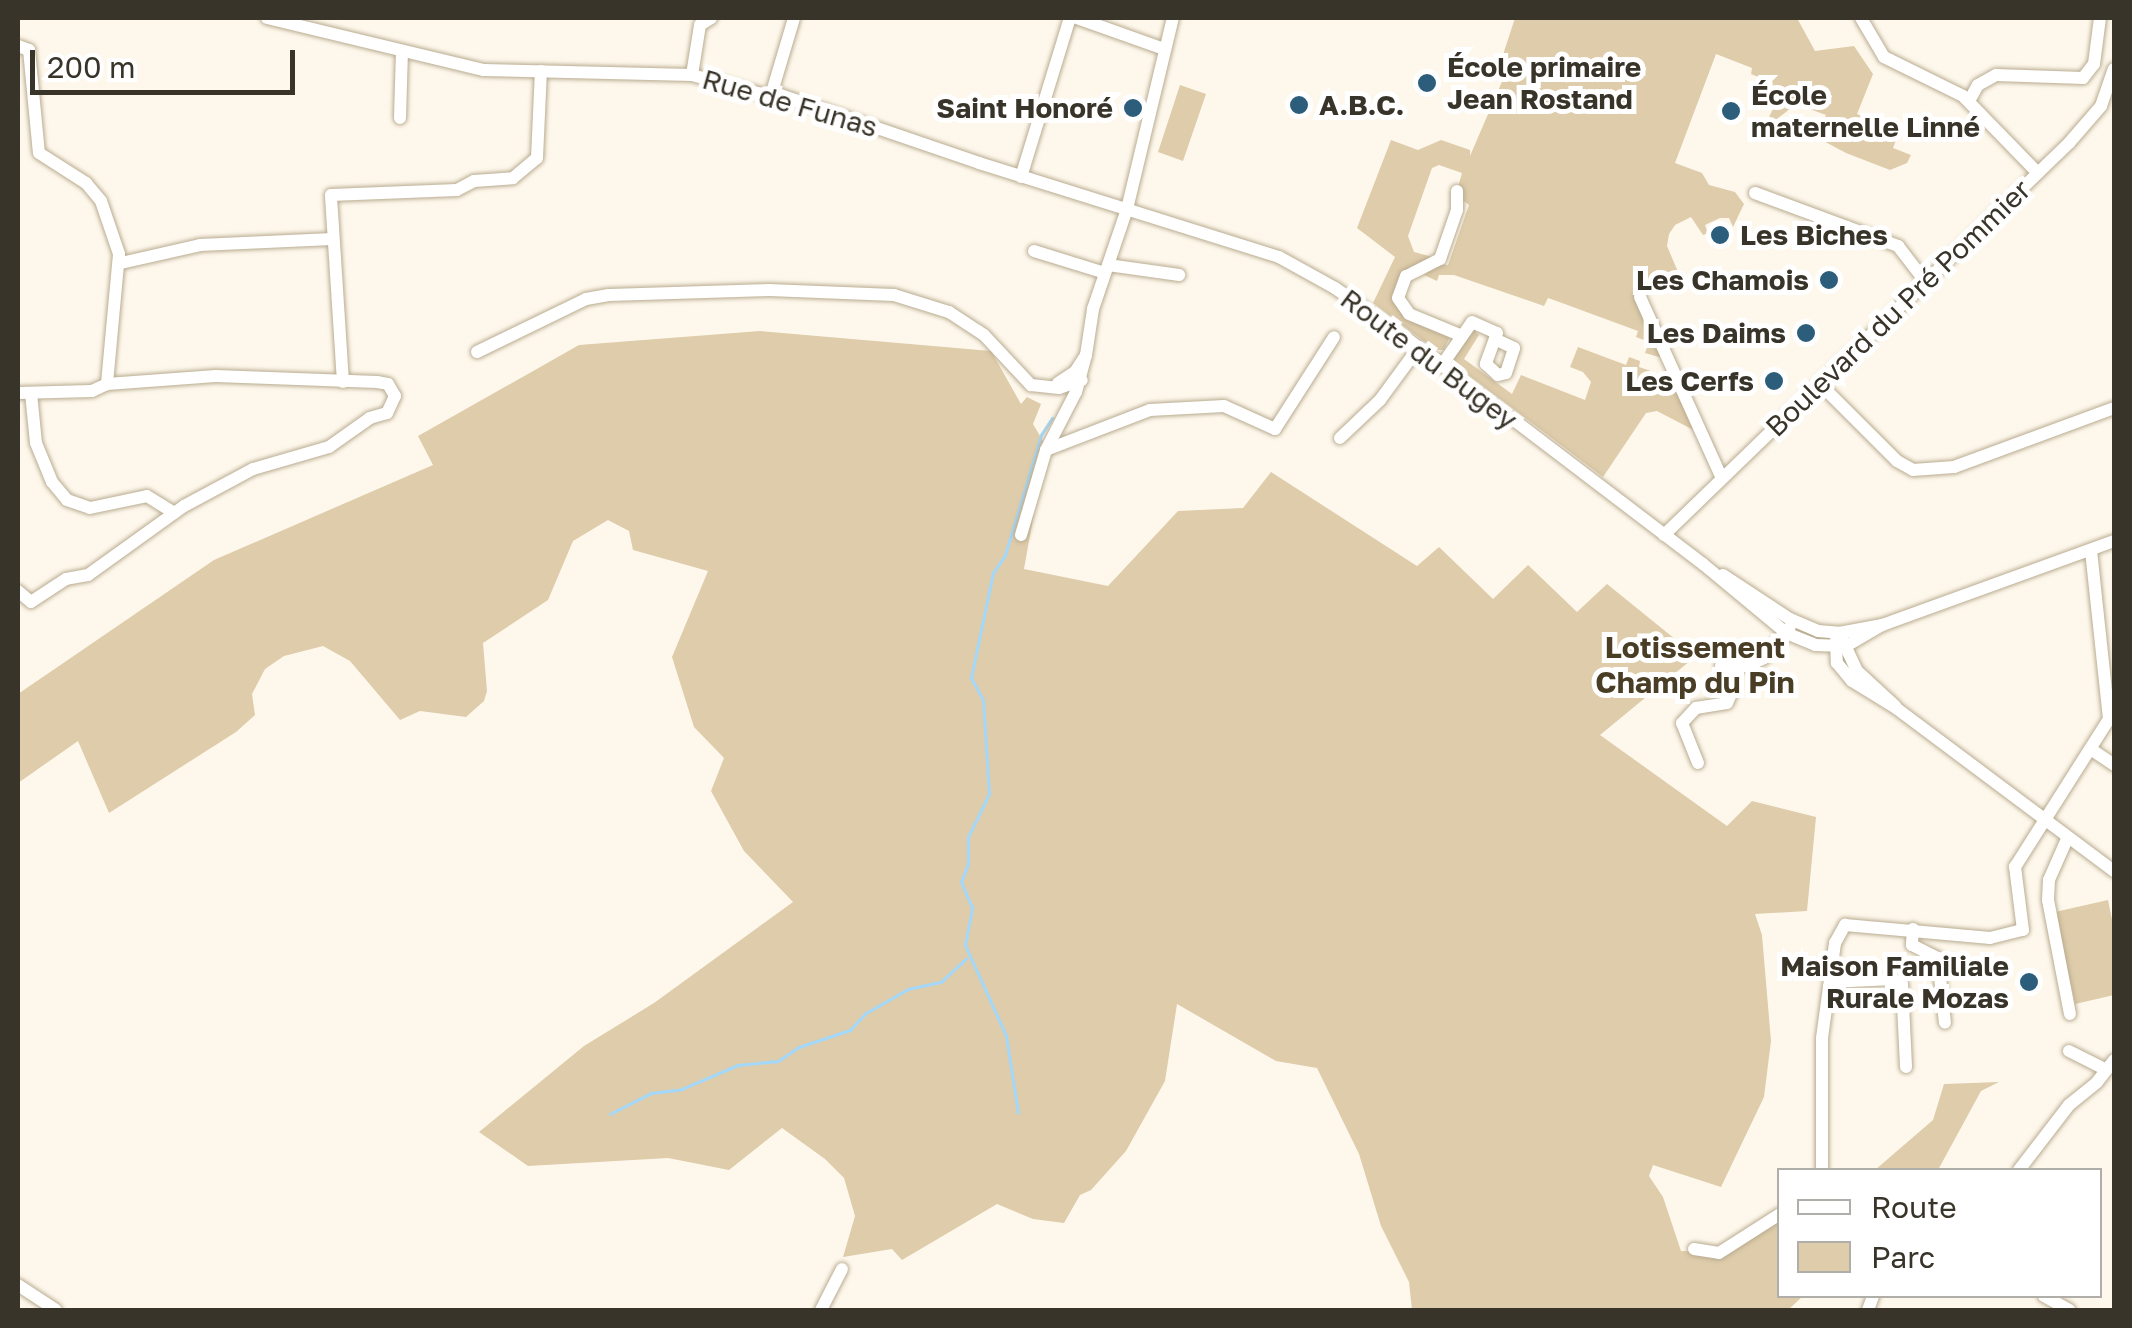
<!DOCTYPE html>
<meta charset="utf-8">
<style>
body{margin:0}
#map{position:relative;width:2132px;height:1328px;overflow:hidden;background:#fef8ec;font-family:"Golos Text",sans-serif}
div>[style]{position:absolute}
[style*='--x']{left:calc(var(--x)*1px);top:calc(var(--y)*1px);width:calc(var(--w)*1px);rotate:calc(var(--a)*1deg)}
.green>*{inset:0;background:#deccaa}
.stream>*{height:2.5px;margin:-1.25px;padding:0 1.25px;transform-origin:1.25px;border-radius:1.25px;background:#a3d8fa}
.roads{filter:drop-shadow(0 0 2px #b9ab90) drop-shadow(0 0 2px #b9ab90)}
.minor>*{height:12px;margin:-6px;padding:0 6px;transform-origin:6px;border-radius:6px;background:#fff}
.dots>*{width:28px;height:28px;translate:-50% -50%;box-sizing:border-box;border:5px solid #fff;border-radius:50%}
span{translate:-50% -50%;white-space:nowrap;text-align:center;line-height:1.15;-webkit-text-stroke:10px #fff;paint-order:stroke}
.poi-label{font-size:28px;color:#393429;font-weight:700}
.left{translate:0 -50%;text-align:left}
.right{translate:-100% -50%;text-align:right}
.street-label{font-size:28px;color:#393429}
.neighbourhood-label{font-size:30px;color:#493d25;font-weight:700}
.frame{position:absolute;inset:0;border:20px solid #393429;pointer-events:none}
.legend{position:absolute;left:1777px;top:1168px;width:325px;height:130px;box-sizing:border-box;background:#fff;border:2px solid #b0aea9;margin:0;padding:12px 18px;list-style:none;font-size:30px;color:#393429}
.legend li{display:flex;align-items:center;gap:20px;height:50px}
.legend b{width:50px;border:2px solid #b0aea9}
.scale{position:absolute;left:30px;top:50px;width:265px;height:45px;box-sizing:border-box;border:5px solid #393429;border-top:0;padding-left:12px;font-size:30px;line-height:35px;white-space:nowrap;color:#393429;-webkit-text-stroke:8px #fff;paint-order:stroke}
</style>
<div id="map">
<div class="green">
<i style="clip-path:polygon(1515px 18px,1797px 18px,1815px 51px,1854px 46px,1873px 74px,1857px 114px,1899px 132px,1893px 148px,1911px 155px,1907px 163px,1890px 170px,1846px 153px,1816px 137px,1826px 115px,1796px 104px,1777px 119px,1769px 141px,1759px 137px,1778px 99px,1769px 95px,1773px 83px,1751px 74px,1752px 68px,1716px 54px,1675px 163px,1702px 173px,1709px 185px,1735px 192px,1744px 204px,1733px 227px,1729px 218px,1720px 218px,1705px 225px,1708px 233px,1703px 235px,1691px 217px,1675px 225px,1669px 234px,1667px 246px,1681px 279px,1641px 297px,1666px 353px,1659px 357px,1645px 353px,1649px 342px,1636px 337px,1638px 331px,1562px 303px,1548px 298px,1544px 306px,1454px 275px,1439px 275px,1437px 281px,1424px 275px,1441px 264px,1448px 265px,1469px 205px,1462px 200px,1458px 187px,1462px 173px,1439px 165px,1432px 168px,1408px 236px,1414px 252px,1440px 259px,1412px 272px,1400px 303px,1450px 336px,1444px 350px,1436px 350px,1373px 303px,1395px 257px,1357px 228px,1391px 140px,1418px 150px,1441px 140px,1470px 150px,1470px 156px,1507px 70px,1499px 67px)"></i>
<i style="clip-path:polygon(1180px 85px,1206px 94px,1183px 161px,1158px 152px)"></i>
<i style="clip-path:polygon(1472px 329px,1479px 335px,1464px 359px,1512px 394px,1521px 375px,1585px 400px,1591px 382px,1583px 372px,1570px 367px,1578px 347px,1626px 365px,1629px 357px,1640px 361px,1639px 367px,1663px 375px,1666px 369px,1703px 435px,1657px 411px,1646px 413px,1603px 477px,1454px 364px,1453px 358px)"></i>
<i style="clip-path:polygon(760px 331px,991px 351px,1021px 404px,1027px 397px,1041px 404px,1033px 424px,1046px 446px,1024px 569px,1108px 586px,1178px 511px,1243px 508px,1271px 472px,1417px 566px,1439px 547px,1493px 599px,1528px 565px,1577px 612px,1607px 584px,1696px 656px,1600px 735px,1727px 826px,1752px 801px,1816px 817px,1807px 911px,1755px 914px,1762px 935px,1771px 1041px,1764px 1097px,1721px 1187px,1653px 1165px,1649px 1176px,1663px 1197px,1681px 1251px,1719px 1252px,1779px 1214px,1780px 1296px,1803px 1296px,1788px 1310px,1412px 1310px,1409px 1282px,1381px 1226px,1359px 1154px,1317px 1068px,1276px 1061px,1177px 1004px,1165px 1081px,1126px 1151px,1091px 1190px,1080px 1195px,1064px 1223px,1033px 1219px,997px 1204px,902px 1260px,892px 1249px,843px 1257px,855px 1216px,844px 1178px,825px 1159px,782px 1128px,729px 1170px,668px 1158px,528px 1166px,479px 1132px,584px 1046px,654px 1003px,793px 902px,744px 851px,711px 791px,724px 758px,694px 727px,672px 657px,708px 571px,633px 550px,629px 531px,608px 520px,573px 541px,548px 600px,483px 643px,487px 691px,484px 701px,466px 717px,420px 711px,400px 720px,350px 661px,323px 646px,284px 656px,265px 669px,252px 694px,255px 715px,236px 732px,109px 813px,78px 741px,18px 783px,18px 694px,214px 560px,433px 465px,418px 436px,579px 345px)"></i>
<i style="clip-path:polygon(2108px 900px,2114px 929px,2114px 995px,2075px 1004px,2055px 912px)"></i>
<i style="clip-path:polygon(1999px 1082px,1981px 1091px,1938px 1170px,1875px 1170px,1933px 1120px,1944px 1084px)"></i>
</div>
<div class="stream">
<i style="--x:1018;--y:1113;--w:78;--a:-98.9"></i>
<i style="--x:1006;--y:1036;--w:100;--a:-114.3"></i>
<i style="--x:965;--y:945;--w:38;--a:-79"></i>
<i style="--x:972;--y:908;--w:28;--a:-113"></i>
<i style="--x:961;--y:882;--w:19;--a:-69"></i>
<i style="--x:968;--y:864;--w:27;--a:-90"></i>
<i style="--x:968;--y:837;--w:48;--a:-64"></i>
<i style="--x:989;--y:794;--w:94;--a:-93.7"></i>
<i style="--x:983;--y:700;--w:25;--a:-119"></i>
<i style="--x:971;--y:678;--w:107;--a:-78.2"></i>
<i style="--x:993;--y:573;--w:22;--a:-56"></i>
<i style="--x:1005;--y:555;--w:125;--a:-73.3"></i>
<i style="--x:1041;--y:435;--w:20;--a:-57"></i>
<i style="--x:610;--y:1114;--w:46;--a:-27.1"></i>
<i style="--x:651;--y:1093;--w:31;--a:-7"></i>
<i style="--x:682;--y:1089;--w:61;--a:-23.2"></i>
<i style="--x:738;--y:1065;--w:40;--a:-5.7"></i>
<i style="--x:778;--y:1061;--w:25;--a:-34"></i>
<i style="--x:799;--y:1047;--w:54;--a:-18.4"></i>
<i style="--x:850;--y:1030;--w:23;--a:-47"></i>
<i style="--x:866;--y:1013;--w:48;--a:-29.7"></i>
<i style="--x:908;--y:989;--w:34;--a:-12"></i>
<i style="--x:941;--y:982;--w:34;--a:-43"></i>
</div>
<div class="roads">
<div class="minor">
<i style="--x:267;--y:18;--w:223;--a:13.5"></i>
<i style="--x:484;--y:70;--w:208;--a:1.4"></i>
<i style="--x:692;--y:75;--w:76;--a:15.3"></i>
<i style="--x:765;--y:95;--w:8;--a:-23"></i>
<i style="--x:772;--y:92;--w:219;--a:18.9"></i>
<i style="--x:979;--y:163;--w:314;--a:17.4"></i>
<i style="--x:1279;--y:257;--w:64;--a:29"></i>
<i style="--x:1335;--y:288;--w:80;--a:34.9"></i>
<i style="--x:1401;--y:334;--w:380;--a:37.3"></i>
<i style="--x:1703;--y:564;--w:108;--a:39.7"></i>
<i style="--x:1786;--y:633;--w:31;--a:22"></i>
<i style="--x:1815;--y:645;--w:31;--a:2"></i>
<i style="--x:1846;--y:646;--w:42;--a:-30.3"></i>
<i style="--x:1077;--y:18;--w:92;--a:19.6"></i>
<i style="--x:1861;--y:18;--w:45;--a:59.5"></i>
<i style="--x:1884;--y:57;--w:88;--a:26.3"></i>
<i style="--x:1963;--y:96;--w:107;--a:45.8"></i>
<i style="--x:18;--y:46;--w:12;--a:20"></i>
<i style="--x:29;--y:50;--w:103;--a:84.5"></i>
<i style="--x:39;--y:153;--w:56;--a:32.6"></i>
<i style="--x:86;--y:183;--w:23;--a:50"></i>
<i style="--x:101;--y:201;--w:56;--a:71.2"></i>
<i style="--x:119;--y:254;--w:131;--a:95.3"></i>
<i style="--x:692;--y:75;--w:51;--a:-80.9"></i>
<i style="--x:700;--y:25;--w:13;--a:-32"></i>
<i style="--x:772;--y:92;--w:77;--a:-73.4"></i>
<i style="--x:1969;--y:101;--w:18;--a:-61"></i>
<i style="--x:1978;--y:85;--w:21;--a:-29"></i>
<i style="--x:1996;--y:75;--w:87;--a:2"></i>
<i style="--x:2083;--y:78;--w:18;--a:-52"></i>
<i style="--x:2094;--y:64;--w:46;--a:-82.6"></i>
<i style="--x:400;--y:118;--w:67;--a:-88.3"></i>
<i style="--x:1021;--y:177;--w:166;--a:-72.9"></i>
<i style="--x:1457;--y:191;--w:19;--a:90"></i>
<i style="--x:1457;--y:210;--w:52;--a:109.1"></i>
<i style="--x:1440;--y:259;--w:38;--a:153"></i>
<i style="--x:1406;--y:276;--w:23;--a:110"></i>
<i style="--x:1398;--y:298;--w:19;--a:55"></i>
<i style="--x:1409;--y:314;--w:57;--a:22.5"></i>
<i style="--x:1755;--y:193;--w:153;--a:20.3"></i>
<i style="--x:1898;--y:246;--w:44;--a:52.4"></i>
<i style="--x:1034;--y:251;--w:74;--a:17.2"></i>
<i style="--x:121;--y:263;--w:81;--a:-12.8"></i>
<i style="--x:200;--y:245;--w:132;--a:-2.6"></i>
<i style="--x:1108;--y:265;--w:72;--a:8"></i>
<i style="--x:1640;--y:297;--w:196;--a:65.7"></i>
<i style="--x:477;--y:352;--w:121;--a:-25.9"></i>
<i style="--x:586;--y:299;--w:23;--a:-10"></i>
<i style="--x:609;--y:295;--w:160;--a:-1.8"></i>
<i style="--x:769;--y:290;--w:125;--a:2.3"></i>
<i style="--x:894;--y:295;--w:58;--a:17.2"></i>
<i style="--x:949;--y:312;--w:42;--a:33.3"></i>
<i style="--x:984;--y:335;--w:69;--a:46.8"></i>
<i style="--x:1031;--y:385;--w:28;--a:6"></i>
<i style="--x:1059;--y:388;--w:24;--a:-19"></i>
<i style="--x:1086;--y:355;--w:47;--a:-81.3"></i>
<i style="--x:1093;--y:309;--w:106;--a:-71.2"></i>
<i style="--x:1127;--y:209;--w:196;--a:-76.5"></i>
<i style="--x:1442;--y:365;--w:52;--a:-55.1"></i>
<i style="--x:1472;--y:322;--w:27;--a:24"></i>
<i style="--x:1497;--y:333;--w:33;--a:110"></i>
<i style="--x:1486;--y:364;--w:16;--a:43"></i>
<i style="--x:1498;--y:375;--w:8;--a:-14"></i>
<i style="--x:1506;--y:373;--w:26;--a:-72"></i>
<i style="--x:1514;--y:348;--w:21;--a:-155"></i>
<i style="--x:343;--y:382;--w:187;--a:-93.7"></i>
<i style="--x:331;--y:195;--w:126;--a:-2.3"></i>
<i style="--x:457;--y:190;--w:19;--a:-28"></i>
<i style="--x:474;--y:181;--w:39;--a:-4"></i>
<i style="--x:513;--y:178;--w:31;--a:-40"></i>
<i style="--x:537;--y:158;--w:87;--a:-87.4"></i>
<i style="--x:1058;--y:383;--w:20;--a:-33"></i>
<i style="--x:1075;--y:372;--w:20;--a:-57"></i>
<i style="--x:1086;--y:355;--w:38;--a:105"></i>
<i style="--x:1076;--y:392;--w:20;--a:-93"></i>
<i style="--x:1820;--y:384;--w:109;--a:45"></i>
<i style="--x:1897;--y:461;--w:18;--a:29"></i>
<i style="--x:1913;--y:470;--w:41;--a:-4.2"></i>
<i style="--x:1954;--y:467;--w:171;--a:-20.2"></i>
<i style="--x:18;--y:393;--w:74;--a:-1.5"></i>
<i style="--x:92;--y:391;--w:17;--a:-25"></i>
<i style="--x:107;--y:384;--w:109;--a:-4.2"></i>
<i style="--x:216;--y:376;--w:161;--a:2.1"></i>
<i style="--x:377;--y:382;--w:11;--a:10"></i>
<i style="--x:388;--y:384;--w:14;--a:60"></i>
<i style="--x:395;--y:396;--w:19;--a:115"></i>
<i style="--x:387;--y:413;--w:18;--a:164"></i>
<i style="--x:370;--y:418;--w:50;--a:144.7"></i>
<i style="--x:329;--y:447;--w:79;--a:163.9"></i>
<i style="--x:253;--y:469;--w:78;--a:151.8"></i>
<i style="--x:184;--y:506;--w:118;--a:144.3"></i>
<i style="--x:88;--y:575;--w:22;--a:170"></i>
<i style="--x:66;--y:579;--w:42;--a:146.7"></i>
<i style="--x:31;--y:602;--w:17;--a:-140"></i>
<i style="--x:31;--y:393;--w:50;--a:84.3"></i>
<i style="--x:36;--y:443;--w:42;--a:67.7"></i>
<i style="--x:52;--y:482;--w:23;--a:50"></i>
<i style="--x:67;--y:500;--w:24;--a:19"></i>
<i style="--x:90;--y:508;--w:58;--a:-11.9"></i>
<i style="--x:147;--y:496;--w:32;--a:32"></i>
<i style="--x:1340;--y:438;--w:55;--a:-43.5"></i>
<i style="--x:1380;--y:400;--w:66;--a:-53.7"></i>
<i style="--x:1046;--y:450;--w:111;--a:-21"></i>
<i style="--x:1150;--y:410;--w:74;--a:-3.1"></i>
<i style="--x:1224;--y:406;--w:56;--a:24.3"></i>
<i style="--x:1275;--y:429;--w:109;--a:-57.3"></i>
<i style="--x:1021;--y:535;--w:89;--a:-73.6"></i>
<i style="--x:1046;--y:450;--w:65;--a:-62.7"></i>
<i style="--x:1664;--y:535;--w:564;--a:-44.07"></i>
<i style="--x:2069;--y:143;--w:49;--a:-49.1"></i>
<i style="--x:2101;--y:106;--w:39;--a:-71"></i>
<i style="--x:1723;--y:575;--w:80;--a:33.3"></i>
<i style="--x:1790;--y:619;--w:30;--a:23"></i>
<i style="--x:1818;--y:631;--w:21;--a:5"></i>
<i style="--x:1839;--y:633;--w:44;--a:-10.5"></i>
<i style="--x:1882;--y:625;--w:247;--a:-19.9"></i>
<i style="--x:1836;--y:640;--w:23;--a:88"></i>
<i style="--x:1837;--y:663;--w:23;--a:50"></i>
<i style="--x:1852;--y:681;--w:52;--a:31.5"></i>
<i style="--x:1896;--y:708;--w:272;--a:36.8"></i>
<i style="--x:1843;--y:641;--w:33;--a:65"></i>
<i style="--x:1857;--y:671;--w:52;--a:42.6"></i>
<i style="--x:1721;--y:666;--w:26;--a:0"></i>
<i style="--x:1747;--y:666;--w:19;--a:-25"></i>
<i style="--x:1764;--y:658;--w:40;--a:-50"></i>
<i style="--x:2092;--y:750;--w:27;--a:34"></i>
<i style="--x:1698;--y:763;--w:43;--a:-111.8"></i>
<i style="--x:1682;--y:723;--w:21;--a:-47"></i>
<i style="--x:1696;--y:708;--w:31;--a:-9"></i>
<i style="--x:1727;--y:703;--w:17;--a:-66"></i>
<i style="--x:1734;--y:687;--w:20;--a:-90"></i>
<i style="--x:2067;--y:839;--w:45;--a:113.7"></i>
<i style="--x:2049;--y:880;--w:20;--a:93"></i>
<i style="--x:2048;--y:900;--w:116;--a:79.1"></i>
<i style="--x:1913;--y:929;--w:16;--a:94"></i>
<i style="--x:1912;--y:945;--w:29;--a:27"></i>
<i style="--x:1938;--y:958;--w:65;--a:83.9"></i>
<i style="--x:1830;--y:982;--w:62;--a:-2.8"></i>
<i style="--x:1892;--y:979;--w:11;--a:27"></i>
<i style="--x:1902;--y:984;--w:83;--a:87.2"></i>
<i style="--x:2069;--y:1051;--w:42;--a:26.6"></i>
<i style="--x:1822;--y:1170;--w:132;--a:-90"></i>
<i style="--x:1822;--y:1038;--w:96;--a:-82.2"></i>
<i style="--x:1835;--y:943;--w:21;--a:-61"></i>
<i style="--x:1845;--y:925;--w:146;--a:5.1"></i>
<i style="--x:1990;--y:938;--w:34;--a:-14"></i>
<i style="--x:2023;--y:930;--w:64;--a:-97.2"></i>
<i style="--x:2015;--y:867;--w:175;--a:-57.6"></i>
<i style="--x:2109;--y:719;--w:170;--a:-96.1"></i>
<i style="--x:2019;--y:1170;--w:82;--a:-52.4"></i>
<i style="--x:2069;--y:1105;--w:36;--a:-39"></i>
<i style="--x:2097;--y:1082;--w:28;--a:-52"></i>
<i style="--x:1694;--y:1249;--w:25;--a:9"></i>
<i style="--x:1719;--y:1253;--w:72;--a:-32.6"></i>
<i style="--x:18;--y:1285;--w:45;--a:33.3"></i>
<i style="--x:2044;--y:1296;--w:29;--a:29"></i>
<i style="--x:821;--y:1310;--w:46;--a:-62.9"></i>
<i style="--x:1868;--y:1310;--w:15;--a:-70"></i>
</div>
</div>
<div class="dots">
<i style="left:1427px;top:83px;background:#2c5e7c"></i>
<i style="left:1299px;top:105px;background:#2c5e7c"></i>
<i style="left:1133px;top:108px;background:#2c5e7c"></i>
<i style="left:1731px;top:111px;background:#2c5e7c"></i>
<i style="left:1720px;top:235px;background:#2c5e7c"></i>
<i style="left:1829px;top:280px;background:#2c5e7c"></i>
<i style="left:1806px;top:333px;background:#2c5e7c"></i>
<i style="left:1774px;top:381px;background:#2c5e7c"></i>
<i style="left:2029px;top:982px;background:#2c5e7c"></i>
</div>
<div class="poi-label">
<span class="left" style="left:1447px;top:83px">École primaire<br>Jean Rostand</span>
<span class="left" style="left:1751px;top:111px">École<br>maternelle Linné</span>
<span class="left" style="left:1319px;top:105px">A.B.C.</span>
<span class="right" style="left:1113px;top:108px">Saint Honoré</span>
<span class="left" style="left:1740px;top:235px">Les Biches</span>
<span class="right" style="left:1809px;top:280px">Les Chamois</span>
<span class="right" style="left:1786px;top:333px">Les Daims</span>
<span class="right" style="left:1754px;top:381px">Les Cerfs</span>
<span class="right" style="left:2009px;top:982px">Maison Familiale<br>Rurale Mozas</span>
</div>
<div class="street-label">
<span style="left:790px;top:103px;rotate:16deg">Rue de Funas</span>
<span style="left:1898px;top:308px;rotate:-44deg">Boulevard du Pré Pommier</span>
<span style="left:1429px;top:359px;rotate:37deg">Route du Bugey</span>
</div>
<div class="neighbourhood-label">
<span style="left:1695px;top:664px">Lotissement<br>Champ du Pin</span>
</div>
<div class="frame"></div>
<ul class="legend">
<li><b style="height:12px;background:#fff"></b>Route</li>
<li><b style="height:28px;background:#deccaa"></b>Parc</li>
</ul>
<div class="scale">200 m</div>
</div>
